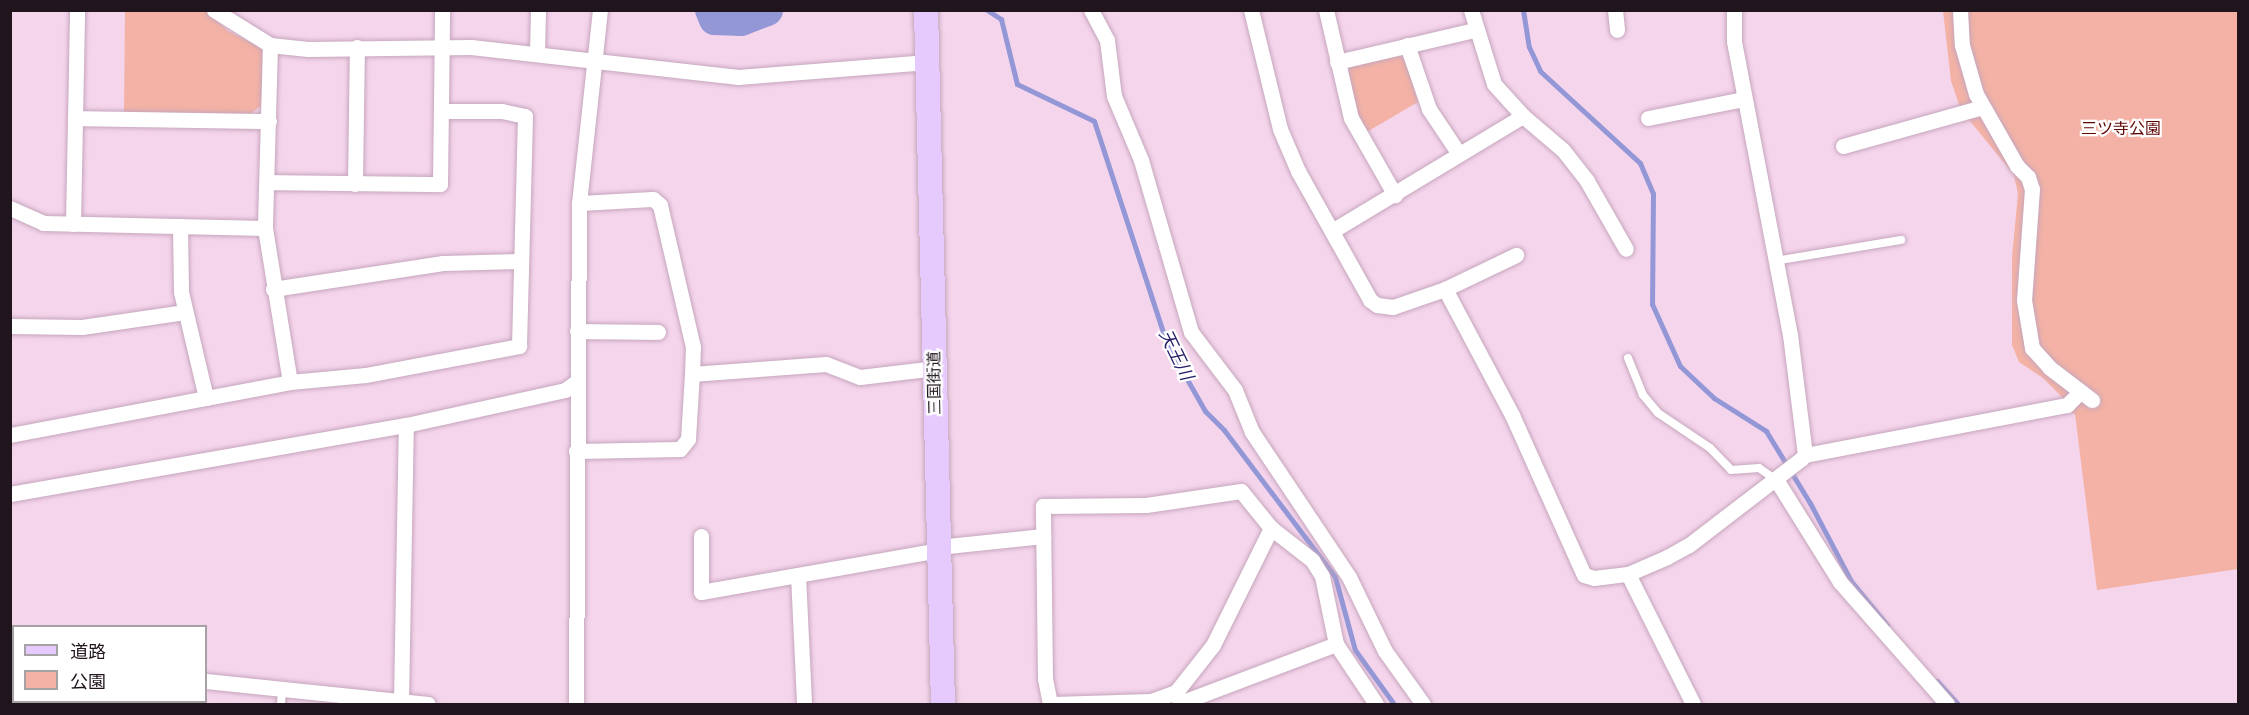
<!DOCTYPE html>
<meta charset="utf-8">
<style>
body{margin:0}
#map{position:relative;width:2249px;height:715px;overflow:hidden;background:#f5d5ec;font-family:"Varela Round","Noto Sans JP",sans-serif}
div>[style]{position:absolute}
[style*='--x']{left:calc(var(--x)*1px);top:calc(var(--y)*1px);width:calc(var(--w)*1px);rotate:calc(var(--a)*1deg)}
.green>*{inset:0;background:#f3b2a5}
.stream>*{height:5px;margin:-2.5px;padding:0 2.5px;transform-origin:2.5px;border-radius:2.5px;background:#9397d6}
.river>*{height:32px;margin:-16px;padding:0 16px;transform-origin:16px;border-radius:16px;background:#9397d6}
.roads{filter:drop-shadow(0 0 2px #c5a6bc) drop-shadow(0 0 2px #c5a6bc)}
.lane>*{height:8px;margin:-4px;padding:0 4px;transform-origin:4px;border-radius:4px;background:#fff}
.street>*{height:15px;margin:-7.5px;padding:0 7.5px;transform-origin:7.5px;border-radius:7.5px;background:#fff}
.primary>*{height:24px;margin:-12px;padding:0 12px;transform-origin:12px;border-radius:12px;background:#e6cafe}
span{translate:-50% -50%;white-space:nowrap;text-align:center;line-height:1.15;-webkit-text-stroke:4.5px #fff;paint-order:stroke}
.park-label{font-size:16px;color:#5e0400}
.street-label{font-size:16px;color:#20151d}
.water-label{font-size:18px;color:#28226b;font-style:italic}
.frame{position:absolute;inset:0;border:12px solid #20151d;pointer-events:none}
.legend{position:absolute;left:12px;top:625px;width:195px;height:78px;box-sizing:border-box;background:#fff;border:2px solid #a6a1a5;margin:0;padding:8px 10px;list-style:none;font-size:18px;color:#20151d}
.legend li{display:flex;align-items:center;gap:12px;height:30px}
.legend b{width:30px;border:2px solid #a6a1a5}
</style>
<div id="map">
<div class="green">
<i style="clip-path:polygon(125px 11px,206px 11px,228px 31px,262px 48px,262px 105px,249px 115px,124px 112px)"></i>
<i style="clip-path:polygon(1943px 11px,2238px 11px,2238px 569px,2097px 590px,2075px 414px,2066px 412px,2063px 398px,2043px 378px,2019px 362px,2012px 345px,2012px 257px,2018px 194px,2014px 175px,1961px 110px,1951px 81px)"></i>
<i style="clip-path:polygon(1398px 55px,1405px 59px,1418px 102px,1365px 133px,1358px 122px,1347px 74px,1351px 66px)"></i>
</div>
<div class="stream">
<i style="--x:987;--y:10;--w:17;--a:33"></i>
<i style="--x:1001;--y:19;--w:67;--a:76.2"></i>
<i style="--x:1017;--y:84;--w:85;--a:25.7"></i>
<i style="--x:1094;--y:121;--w:235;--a:71.9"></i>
<i style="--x:1167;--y:344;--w:77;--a:60.4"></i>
<i style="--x:1205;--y:411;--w:27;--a:45"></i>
<i style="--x:1224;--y:430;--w:184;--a:52.9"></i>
<i style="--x:1335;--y:577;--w:76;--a:74.7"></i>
<i style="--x:1355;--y:650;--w:67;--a:54.2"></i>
<i style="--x:1523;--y:10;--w:37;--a:81"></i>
<i style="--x:1529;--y:47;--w:26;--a:65"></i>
<i style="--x:1540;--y:71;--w:136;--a:42.6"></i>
<i style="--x:1640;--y:163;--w:33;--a:67"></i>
<i style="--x:1653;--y:193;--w:111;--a:90.5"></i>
<i style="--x:1652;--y:304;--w:68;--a:65.7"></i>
<i style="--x:1680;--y:366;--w:47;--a:43.3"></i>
<i style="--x:1714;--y:398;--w:62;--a:32.4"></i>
<i style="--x:1766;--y:431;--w:84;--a:58.6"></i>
<i style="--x:1810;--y:503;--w:88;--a:62.3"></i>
<i style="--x:1851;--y:581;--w:57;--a:50.7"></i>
<i style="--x:1937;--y:681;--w:31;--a:48"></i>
</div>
<div class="river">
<i style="--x:711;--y:10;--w:10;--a:66"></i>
<i style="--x:715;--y:19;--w:26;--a:2"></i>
<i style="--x:741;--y:20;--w:28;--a:-21"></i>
</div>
<div class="roads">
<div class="lane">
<i style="--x:1775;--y:261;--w:128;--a:-9.5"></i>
<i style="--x:1628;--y:358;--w:40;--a:68"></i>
<i style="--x:1643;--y:395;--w:23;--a:50"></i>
<i style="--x:1658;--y:413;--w:63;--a:33.9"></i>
<i style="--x:1710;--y:448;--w:30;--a:46"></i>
<i style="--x:1731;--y:470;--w:28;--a:-4"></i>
<i style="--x:1759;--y:468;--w:21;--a:35"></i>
<i style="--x:281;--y:704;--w:15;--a:-86"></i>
</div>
<div class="street">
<i style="--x:214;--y:10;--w:66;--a:32"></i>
<i style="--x:270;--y:45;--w:38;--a:6"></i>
<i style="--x:308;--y:49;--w:163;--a:-0.7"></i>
<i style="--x:471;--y:47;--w:269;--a:6.4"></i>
<i style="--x:738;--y:77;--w:190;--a:-4.5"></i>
<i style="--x:1091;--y:10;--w:34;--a:62"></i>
<i style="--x:1107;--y:40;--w:56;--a:82.9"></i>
<i style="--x:1114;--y:96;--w:69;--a:67.1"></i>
<i style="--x:1141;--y:160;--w:179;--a:73.8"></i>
<i style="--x:1191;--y:332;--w:73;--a:52.8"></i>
<i style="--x:1235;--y:390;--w:45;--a:68"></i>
<i style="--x:1252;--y:432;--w:174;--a:56.2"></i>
<i style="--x:1349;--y:577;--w:82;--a:64.1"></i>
<i style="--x:1385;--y:651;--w:65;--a:54.4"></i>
<i style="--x:1251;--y:10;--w:122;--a:76.3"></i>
<i style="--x:1280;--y:129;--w:46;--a:66.8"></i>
<i style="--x:1298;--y:171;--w:148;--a:60.8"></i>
<i style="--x:1370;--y:300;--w:9;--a:36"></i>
<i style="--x:1377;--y:305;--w:16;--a:7"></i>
<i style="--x:1393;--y:307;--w:55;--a:-19.1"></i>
<i style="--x:1445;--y:289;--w:79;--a:-25.6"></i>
<i style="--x:1326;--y:10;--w:111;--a:77"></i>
<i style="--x:1351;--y:118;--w:89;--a:60.3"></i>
<i style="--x:1471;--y:10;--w:77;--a:72.7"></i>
<i style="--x:1494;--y:84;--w:43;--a:47.8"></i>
<i style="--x:1523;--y:116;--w:52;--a:40.4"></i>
<i style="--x:1563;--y:150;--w:39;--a:52"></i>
<i style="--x:1587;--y:181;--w:78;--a:60.2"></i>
<i style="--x:1615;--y:10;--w:20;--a:84"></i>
<i style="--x:1960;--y:10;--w:35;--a:87"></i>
<i style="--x:1962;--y:45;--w:51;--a:74.1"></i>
<i style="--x:1976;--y:94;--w:83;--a:60.3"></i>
<i style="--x:2017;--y:166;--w:16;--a:45"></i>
<i style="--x:2028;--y:177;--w:13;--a:72"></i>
<i style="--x:2032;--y:189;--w:111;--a:94.1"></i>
<i style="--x:2024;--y:300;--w:49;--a:80.5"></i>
<i style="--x:2032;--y:348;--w:27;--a:48"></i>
<i style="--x:2050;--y:368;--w:53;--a:37.3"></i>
<i style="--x:270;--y:45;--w:183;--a:91.6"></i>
<i style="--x:265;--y:228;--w:156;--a:80.8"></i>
<i style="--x:1407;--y:45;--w:68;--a:71"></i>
<i style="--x:1429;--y:109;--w:54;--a:56.3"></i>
<i style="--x:537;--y:54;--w:44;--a:-88.7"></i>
<i style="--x:1337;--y:62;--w:142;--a:-13.1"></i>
<i style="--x:75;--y:118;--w:194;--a:0.9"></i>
<i style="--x:1648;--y:118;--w:98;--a:-11.2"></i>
<i style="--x:1843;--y:146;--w:145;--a:-15.6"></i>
<i style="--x:267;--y:182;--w:173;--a:0.7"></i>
<i style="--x:440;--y:184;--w:174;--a:-89.3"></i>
<i style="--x:355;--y:184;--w:137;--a:-89.2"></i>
<i style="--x:10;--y:208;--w:36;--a:24"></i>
<i style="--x:43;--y:223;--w:222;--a:1.3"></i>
<i style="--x:73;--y:224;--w:214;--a:-88.9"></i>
<i style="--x:180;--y:226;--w:66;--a:89.1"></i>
<i style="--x:181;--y:292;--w:109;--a:76.7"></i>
<i style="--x:1332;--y:231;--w:223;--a:-31.1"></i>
<i style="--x:273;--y:289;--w:172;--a:-8.7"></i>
<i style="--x:443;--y:263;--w:76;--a:-1.5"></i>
<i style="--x:1445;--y:289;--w:143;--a:62"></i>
<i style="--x:1512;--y:415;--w:175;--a:65.8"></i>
<i style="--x:1584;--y:575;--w:10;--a:17"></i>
<i style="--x:1594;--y:578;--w:34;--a:-7"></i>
<i style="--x:1628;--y:574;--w:43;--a:-23.6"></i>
<i style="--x:1667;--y:557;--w:25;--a:-29"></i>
<i style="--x:1689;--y:545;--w:141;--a:-37.5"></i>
<i style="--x:1801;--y:459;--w:6;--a:-45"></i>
<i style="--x:1805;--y:455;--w:121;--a:-97.1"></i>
<i style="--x:1790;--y:335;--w:299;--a:-100.8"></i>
<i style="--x:1734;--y:41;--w:31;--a:-90"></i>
<i style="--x:10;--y:326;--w:72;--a:0.8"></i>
<i style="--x:82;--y:327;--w:104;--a:-8.3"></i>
<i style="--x:577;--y:331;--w:81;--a:0.7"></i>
<i style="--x:692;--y:374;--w:134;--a:-4.3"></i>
<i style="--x:826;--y:364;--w:36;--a:21"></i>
<i style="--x:860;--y:377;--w:76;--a:-6.8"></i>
<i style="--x:10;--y:435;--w:285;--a:-10.7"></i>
<i style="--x:290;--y:382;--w:76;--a:-5.3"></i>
<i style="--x:366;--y:375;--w:156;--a:-10.7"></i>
<i style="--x:519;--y:346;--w:230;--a:-88.5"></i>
<i style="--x:525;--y:116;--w:24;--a:-168"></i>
<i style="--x:502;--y:111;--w:59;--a:180"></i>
<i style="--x:576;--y:451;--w:104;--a:-1.1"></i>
<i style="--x:680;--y:449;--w:13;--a:-51"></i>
<i style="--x:688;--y:439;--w:65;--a:-86.5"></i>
<i style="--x:692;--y:374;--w:27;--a:-88"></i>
<i style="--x:693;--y:347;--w:146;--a:-103.1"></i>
<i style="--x:660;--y:205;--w:9;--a:-139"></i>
<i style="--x:653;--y:199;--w:74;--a:176.9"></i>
<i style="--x:1805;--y:455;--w:267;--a:-10.8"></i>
<i style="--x:2067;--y:405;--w:18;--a:-45"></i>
<i style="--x:1777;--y:481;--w:119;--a:58"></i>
<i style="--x:1840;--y:582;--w:162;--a:48.7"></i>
<i style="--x:10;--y:494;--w:402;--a:-9.9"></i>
<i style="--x:406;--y:425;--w:163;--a:-12.4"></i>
<i style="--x:565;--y:390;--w:14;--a:-36"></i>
<i style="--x:701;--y:536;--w:56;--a:90"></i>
<i style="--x:701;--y:592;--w:241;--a:-10"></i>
<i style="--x:938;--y:547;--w:106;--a:-6"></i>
<i style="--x:1628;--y:574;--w:145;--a:63.4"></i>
<i style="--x:798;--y:575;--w:129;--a:87.3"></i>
<i style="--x:10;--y:677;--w:4;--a:0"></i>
<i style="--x:206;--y:681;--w:223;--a:5.9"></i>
<i style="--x:1176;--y:692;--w:12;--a:70"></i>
<i style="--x:1180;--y:703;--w:167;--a:-20.7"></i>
<i style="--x:401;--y:702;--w:277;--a:-89"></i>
<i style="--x:191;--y:704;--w:2;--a:-90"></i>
<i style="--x:576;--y:704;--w:501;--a:-89.66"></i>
<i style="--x:579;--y:203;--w:194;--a:-83.8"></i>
<i style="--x:1050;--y:704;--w:26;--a:-101"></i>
<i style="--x:1045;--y:678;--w:172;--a:-90.7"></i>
<i style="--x:1043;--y:506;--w:103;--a:-0.6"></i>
<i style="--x:1146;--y:505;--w:96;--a:-8.4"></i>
<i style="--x:1241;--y:491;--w:48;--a:51"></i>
<i style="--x:1271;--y:528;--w:52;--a:38"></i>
<i style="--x:1312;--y:560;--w:19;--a:58"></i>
<i style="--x:1322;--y:576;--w:69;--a:78.4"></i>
<i style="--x:1336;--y:644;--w:72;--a:56.3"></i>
<i style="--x:1053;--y:704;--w:98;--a:-1.8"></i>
<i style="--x:1151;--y:701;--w:27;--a:-20"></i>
<i style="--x:1176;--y:692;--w:60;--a:-51.8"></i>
<i style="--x:1213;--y:645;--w:131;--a:-63.6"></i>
</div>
<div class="primary">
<i style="--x:926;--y:10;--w:694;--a:88.6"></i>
</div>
</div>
<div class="park-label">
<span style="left:2121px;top:129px">三ツ寺公園</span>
</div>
<div class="street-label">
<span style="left:935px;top:383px;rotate:-91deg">三国街道</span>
</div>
<div class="water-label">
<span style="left:1176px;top:355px;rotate:64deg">天王川</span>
</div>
<div class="frame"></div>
<ul class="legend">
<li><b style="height:8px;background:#e6cafe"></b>道路</li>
<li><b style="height:16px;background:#f3b2a5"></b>公園</li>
</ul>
</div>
